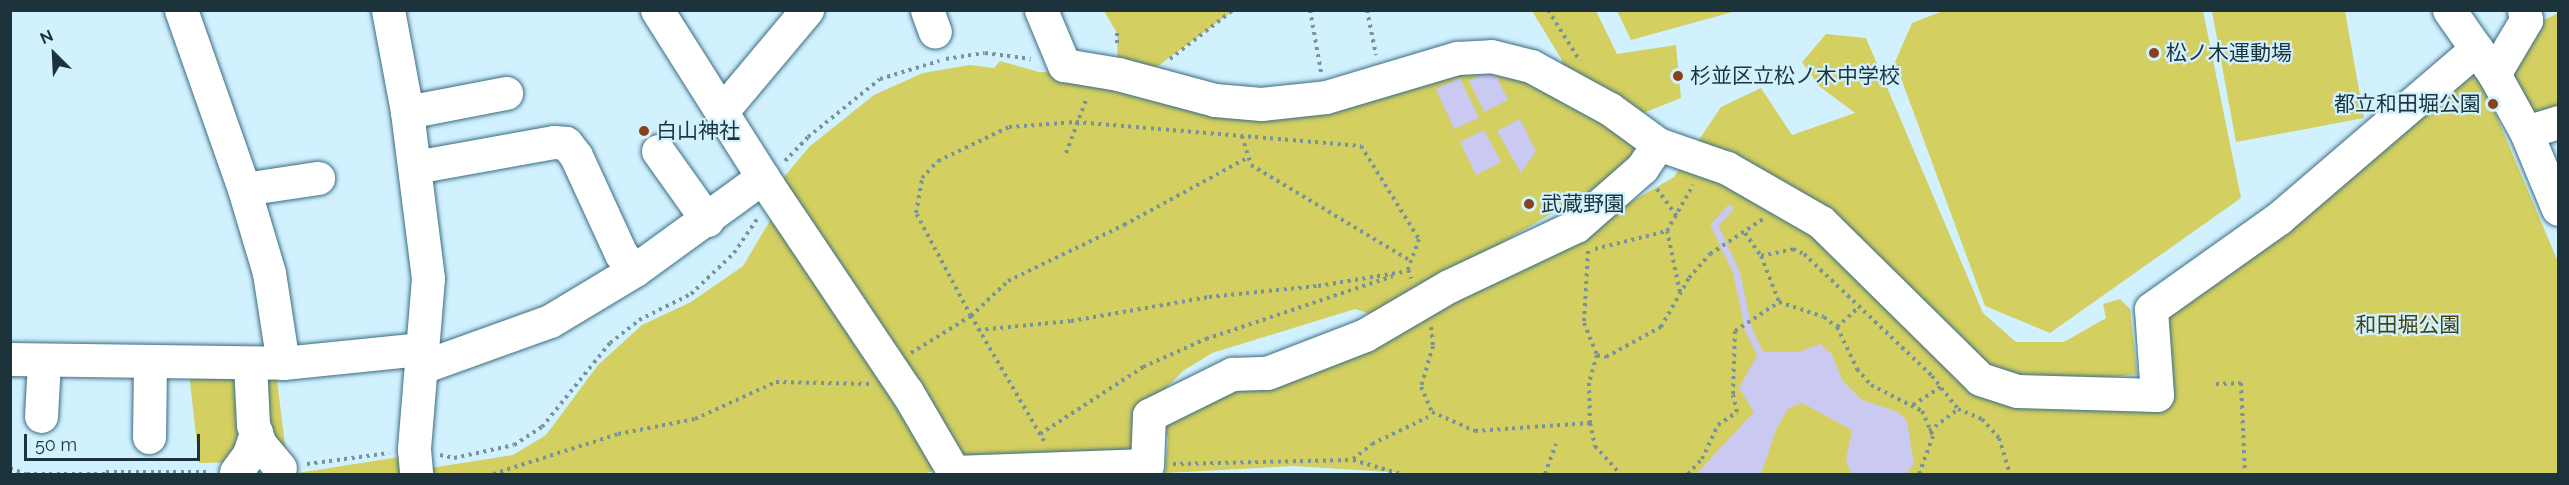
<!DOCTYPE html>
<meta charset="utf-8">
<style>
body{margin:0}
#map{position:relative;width:2569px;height:485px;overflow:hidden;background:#d1f1ff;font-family:Raleway,"Noto Sans JP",sans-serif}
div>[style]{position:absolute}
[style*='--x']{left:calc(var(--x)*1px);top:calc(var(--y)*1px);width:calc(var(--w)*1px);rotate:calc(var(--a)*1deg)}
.green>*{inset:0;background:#d3cf60}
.water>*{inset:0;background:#cac9f2}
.stream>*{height:7px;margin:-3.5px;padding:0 3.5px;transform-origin:3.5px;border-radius:3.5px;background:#cac9f2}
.path>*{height:4px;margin-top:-2px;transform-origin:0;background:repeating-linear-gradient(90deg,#78939e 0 3px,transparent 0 7.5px)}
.roads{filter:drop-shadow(0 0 2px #3a6d82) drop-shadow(0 0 2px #3a6d82)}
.minor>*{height:33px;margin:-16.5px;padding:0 16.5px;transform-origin:16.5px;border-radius:16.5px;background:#fff}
.major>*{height:33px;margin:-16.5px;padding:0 16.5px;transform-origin:16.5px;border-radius:16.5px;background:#fff}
.dots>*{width:16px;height:16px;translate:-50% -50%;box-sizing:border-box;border:3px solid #d1f1ff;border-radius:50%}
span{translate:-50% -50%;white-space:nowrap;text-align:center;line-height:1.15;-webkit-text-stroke:4.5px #d1f1ff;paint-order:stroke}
.poi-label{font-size:21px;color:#1d333c}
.left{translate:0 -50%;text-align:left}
.right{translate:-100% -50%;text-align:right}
.park-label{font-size:21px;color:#454312}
.frame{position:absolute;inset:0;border:12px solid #1d333c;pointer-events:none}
.north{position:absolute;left:24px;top:24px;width:60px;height:60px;-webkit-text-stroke:4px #d1f1ff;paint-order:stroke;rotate:336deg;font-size:16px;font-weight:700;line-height:24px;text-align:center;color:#1d333c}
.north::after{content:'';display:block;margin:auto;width:21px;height:27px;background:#1d333c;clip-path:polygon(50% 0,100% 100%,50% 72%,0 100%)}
.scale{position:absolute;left:24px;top:434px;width:176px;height:27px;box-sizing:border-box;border:3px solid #1d333c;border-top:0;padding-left:8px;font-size:18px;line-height:21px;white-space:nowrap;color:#1d333c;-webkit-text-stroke:4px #d1f1ff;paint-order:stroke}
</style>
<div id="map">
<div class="green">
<i style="clip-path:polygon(1104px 11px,1233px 11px,1139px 80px,1118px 74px,1117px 33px)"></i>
<i style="clip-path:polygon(1532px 11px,1596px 11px,1617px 54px,1676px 45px,1681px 98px,1615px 124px,1641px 148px,1617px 175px,1498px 245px,1619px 209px,1674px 177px,1721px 107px,1761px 88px,1792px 135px,1855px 113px,1819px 86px,1802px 62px,1826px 34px,1866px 38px,1983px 313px,2016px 342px,2064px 342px,2106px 318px,2103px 304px,2120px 299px,2130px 309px,2137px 374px,2104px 378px,2165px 406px,2162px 311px,2299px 220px,2472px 76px,2480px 77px,2558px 262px,2558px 474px,1421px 474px,1294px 466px,1165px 473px,1168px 439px,1163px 423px,1370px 314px,1355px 309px,1212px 353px,1183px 371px,1141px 413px,1139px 450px,965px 459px,781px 181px,809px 147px,874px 95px,923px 73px,970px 65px,994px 68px,1000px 61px,1039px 72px,1076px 72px,1219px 111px,1464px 64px,1552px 88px,1562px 60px)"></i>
<i style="clip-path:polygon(1617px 11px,1736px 11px,1631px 40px)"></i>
<i style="clip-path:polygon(1943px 11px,2203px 11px,2241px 198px,2050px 333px,1985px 306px,1895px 62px,1912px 23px)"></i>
<i style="clip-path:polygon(2212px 11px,2345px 11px,2364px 118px,2236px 142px)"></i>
<i style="clip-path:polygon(2558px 13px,2558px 108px,2536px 115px,2526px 112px,2509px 65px,2536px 24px)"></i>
<i style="clip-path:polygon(774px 214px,942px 468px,923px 474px,291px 474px,406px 456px,411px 471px,513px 455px,546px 435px,598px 365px,642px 325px,691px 302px,743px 266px)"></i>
<i style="clip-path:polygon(189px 372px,276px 372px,287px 461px,199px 463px)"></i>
</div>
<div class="water">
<i style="clip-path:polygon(1493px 69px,1508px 100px,1484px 112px,1469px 81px)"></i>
<i style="clip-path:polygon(1460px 78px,1479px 118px,1454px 129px,1436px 89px)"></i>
<i style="clip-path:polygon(1520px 119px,1536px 151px,1521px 173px,1497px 131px)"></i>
<i style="clip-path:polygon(1484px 130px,1501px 162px,1476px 175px,1460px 142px)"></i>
<i style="clip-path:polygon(1820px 344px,1832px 354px,1842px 380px,1862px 400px,1898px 412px,1907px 421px,1914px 464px,1906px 474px,1851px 474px,1846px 459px,1852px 430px,1802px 403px,1789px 408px,1777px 427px,1761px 474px,1696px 474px,1754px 412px,1739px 388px,1759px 352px,1798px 352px)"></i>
</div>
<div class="stream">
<i style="--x:1729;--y:208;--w:23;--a:131"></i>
<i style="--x:1714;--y:225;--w:52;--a:64.9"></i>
<i style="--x:1736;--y:272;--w:58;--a:78.1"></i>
<i style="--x:1748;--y:329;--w:25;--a:64"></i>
</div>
<div class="path">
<i style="--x:1310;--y:10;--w:63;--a:79.9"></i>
<i style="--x:1367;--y:10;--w:46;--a:78.7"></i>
<i style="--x:1548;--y:10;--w:60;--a:57.9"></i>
<i style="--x:1117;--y:33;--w:13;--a:90"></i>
<i style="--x:946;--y:59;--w:39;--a:-9"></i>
<i style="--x:985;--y:53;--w:46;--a:7.4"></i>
<i style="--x:1170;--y:59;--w:80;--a:-37.9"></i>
<i style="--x:1242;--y:136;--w:30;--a:73"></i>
<i style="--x:1251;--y:165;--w:187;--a:31"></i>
<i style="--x:1066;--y:153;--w:60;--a:-69.4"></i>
<i style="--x:785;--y:161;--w:33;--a:-46"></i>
<i style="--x:808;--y:137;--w:92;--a:-38.9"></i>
<i style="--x:880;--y:79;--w:62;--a:-17"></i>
<i style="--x:1657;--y:189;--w:34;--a:54"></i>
<i style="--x:1745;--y:233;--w:28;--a:55"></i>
<i style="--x:1761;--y:256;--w:33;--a:-12"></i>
<i style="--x:1793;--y:249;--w:12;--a:24"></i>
<i style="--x:1804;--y:254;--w:177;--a:43.6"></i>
<i style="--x:1932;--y:376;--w:42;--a:51.8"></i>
<i style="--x:1958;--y:409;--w:26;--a:23"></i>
<i style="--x:1982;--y:419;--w:25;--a:48"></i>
<i style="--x:1999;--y:438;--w:38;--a:73"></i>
<i style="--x:1595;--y:249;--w:74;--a:-14"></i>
<i style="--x:1588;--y:251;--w:72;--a:93.2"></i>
<i style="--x:1584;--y:323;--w:35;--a:68"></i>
<i style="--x:1597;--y:355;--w:29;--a:106"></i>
<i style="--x:1589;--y:383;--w:40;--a:88.6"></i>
<i style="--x:1590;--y:423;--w:24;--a:78"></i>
<i style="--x:1595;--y:446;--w:38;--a:48"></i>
<i style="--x:1761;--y:256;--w:49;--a:68.6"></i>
<i style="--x:1680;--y:292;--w:62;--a:-102"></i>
<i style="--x:1667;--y:231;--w:53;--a:-60.5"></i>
<i style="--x:1431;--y:327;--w:19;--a:84"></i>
<i style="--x:1433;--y:346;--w:43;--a:106.3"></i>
<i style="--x:1421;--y:387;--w:27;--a:66"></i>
<i style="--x:1432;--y:412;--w:47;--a:23.8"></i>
<i style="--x:1475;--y:431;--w:115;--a:-4"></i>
<i style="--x:1837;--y:327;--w:28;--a:-42"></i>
<i style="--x:978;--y:330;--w:93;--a:-5.5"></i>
<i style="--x:1071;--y:321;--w:140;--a:-9.9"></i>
<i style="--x:1209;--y:297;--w:110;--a:-5.8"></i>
<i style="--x:1318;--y:286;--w:86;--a:-9.4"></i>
<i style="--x:911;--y:353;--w:70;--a:-31.7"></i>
<i style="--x:971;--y:316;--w:117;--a:-118.1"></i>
<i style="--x:916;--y:213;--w:36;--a:-80"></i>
<i style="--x:922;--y:178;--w:23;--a:-47"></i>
<i style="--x:938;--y:161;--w:79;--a:-25.6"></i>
<i style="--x:1009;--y:127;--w:67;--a:-4.3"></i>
<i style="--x:1076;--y:122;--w:286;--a:4.8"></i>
<i style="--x:1361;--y:146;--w:110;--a:58.1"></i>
<i style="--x:1419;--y:239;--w:33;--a:110"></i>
<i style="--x:1408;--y:270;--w:9;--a:69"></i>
<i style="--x:1597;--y:355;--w:9;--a:13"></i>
<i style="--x:1606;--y:357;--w:63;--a:-28.6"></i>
<i style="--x:1661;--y:327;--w:56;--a:-60.3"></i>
<i style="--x:1689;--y:278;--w:32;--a:-49"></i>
<i style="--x:1710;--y:254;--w:64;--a:-33.4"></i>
<i style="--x:2216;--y:384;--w:25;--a:-2"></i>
<i style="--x:2241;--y:383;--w:91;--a:87.5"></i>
<i style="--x:1913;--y:405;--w:33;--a:-33"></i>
<i style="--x:1929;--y:431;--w:36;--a:-37"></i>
<i style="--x:1040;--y:434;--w:123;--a:-33"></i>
<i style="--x:1143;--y:367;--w:69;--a:-24"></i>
<i style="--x:1206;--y:339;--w:197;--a:-18.6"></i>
<i style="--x:1044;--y:441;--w:145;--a:-120.3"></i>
<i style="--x:971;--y:316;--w:51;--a:-43.4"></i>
<i style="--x:1008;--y:281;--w:129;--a:-25.8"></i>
<i style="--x:1124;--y:225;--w:140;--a:-28.6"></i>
<i style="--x:440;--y:455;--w:14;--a:12"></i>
<i style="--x:454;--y:458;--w:61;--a:-12.2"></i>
<i style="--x:514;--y:445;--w:33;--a:-33"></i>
<i style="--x:542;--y:427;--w:108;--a:-51"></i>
<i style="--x:610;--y:343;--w:37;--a:-38"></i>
<i style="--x:639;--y:320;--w:58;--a:-26.6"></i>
<i style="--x:691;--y:294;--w:59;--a:-43.6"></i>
<i style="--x:734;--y:253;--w:41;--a:-55.9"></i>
<i style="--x:1353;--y:459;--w:24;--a:-38"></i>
<i style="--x:1372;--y:444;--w:62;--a:-25.7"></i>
<i style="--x:307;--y:464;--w:83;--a:-7.6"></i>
<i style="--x:1173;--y:464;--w:180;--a:-1.3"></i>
<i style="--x:1353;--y:460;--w:50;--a:16.3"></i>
<i style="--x:10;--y:468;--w:17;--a:21"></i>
<i style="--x:106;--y:472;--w:104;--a:0"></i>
<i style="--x:27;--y:474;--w:79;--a:0"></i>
<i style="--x:493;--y:474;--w:131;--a:-17.7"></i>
<i style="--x:618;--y:434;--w:78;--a:-11"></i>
<i style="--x:695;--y:419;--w:89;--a:-24.6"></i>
<i style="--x:776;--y:382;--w:93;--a:1.2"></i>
<i style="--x:1545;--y:474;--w:32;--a:-70"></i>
<i style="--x:1688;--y:474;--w:21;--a:-47"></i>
<i style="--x:1702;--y:459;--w:38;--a:-65"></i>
<i style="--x:1718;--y:425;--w:23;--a:-34"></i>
<i style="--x:1737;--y:412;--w:18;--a:-103"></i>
<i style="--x:1733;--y:394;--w:63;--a:-88.2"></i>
<i style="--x:1735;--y:331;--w:53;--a:-33.4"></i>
<i style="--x:1779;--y:302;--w:47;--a:18.4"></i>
<i style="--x:1824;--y:317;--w:16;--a:38"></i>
<i style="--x:1837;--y:327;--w:47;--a:64.5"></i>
<i style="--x:1857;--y:369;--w:21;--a:49"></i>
<i style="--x:1871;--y:385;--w:57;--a:27"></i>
<i style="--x:1922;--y:411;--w:27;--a:66"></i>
<i style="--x:1933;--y:436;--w:40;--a:110.2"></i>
</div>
<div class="roads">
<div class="minor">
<i style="--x:181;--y:10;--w:190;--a:70.6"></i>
<i style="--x:244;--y:189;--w:88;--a:73.4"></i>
<i style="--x:269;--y:273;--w:91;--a:81.2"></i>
<i style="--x:388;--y:10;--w:104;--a:79.4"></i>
<i style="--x:407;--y:112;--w:167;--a:82.8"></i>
<i style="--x:428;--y:278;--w:172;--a:94.7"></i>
<i style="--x:414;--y:449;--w:25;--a:85"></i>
<i style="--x:657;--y:10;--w:209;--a:57.7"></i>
<i style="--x:769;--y:187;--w:247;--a:56.1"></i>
<i style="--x:907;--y:392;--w:95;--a:59.7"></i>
<i style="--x:927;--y:10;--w:23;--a:70"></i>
<i style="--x:1041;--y:10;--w:60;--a:67.3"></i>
<i style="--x:1064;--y:65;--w:55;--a:9.5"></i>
<i style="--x:1118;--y:74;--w:100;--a:15"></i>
<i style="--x:1215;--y:100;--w:46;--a:5"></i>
<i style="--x:1261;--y:104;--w:65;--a:-6.1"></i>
<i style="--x:1326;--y:97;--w:137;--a:-16.6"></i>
<i style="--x:1457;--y:58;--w:34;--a:-3"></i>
<i style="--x:1491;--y:56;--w:41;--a:14"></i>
<i style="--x:1531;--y:66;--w:90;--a:28.6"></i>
<i style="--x:1610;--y:109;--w:59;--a:36.1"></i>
<i style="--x:1658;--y:144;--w:73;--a:19.2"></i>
<i style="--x:1727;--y:168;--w:108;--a:29.9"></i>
<i style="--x:1821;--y:222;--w:223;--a:44.6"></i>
<i style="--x:1980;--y:379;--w:39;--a:18"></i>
<i style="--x:2017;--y:391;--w:140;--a:1.6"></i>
<i style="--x:2157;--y:395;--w:86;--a:-94"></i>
<i style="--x:2151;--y:309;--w:157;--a:-35.4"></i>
<i style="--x:2279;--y:218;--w:260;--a:-40.6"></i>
<i style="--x:2494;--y:74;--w:63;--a:-59.3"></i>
<i style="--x:2526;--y:20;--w:10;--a:-101"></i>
<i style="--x:723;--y:110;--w:131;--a:-50"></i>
<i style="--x:407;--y:112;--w:101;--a:-10.9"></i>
<i style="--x:2526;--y:132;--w:34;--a:-17"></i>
<i style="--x:658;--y:151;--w:85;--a:54.6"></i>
<i style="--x:415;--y:167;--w:141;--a:-10.2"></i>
<i style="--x:554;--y:142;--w:12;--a:5"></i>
<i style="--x:566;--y:143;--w:16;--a:52"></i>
<i style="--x:576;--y:156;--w:108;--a:65.3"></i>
<i style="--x:621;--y:254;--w:21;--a:49"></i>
<i style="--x:244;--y:189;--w:75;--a:-8.5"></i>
<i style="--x:10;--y:359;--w:273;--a:0.8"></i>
<i style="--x:283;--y:363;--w:140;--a:-5.8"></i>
<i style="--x:250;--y:363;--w:62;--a:87.2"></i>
<i style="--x:253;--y:425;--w:20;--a:70"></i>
<i style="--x:260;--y:444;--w:31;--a:50"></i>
<i style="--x:422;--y:367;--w:136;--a:-19.8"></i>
<i style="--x:550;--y:321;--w:99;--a:-31"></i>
<i style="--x:635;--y:270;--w:158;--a:-36"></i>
<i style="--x:41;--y:416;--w:54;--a:-86.8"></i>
<i style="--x:149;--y:437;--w:74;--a:-89.2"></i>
<i style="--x:236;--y:472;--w:22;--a:-54"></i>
<i style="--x:249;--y:454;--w:23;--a:-72"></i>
<i style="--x:954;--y:472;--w:193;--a:-2.1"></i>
<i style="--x:1147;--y:465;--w:50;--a:-87.7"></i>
<i style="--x:1149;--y:415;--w:93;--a:-26.3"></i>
<i style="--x:1232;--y:374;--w:35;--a:-2"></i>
<i style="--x:1267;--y:373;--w:105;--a:-21.2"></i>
<i style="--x:1365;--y:335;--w:97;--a:-30.3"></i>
<i style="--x:1449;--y:286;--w:140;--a:-25.3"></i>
<i style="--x:1576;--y:226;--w:88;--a:-41.3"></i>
<i style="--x:1642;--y:168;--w:29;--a:-56"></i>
</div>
<div class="major">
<i style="--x:2449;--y:10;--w:78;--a:54.9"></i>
<i style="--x:2494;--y:74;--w:66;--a:61.1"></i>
<i style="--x:2526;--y:132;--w:83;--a:67.4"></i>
</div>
</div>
<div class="dots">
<i style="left:2154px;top:53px;background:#88421b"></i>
<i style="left:1678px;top:76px;background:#88421b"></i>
<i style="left:2493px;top:104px;background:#88421b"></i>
<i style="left:644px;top:131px;background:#88421b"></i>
<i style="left:1529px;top:204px;background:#88421b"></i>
</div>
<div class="poi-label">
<span class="left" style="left:2166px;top:53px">松ノ木運動場</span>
<span class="left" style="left:1690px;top:76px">杉並区立松ノ木中学校</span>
<span class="right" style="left:2481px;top:104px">都立和田堀公園</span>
<span class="left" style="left:656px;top:131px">白山神社</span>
<span class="left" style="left:1541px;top:204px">武蔵野園</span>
</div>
<div class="park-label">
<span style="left:2408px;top:325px">和田堀公園</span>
</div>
<div class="frame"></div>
<div class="north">N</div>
<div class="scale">50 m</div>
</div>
